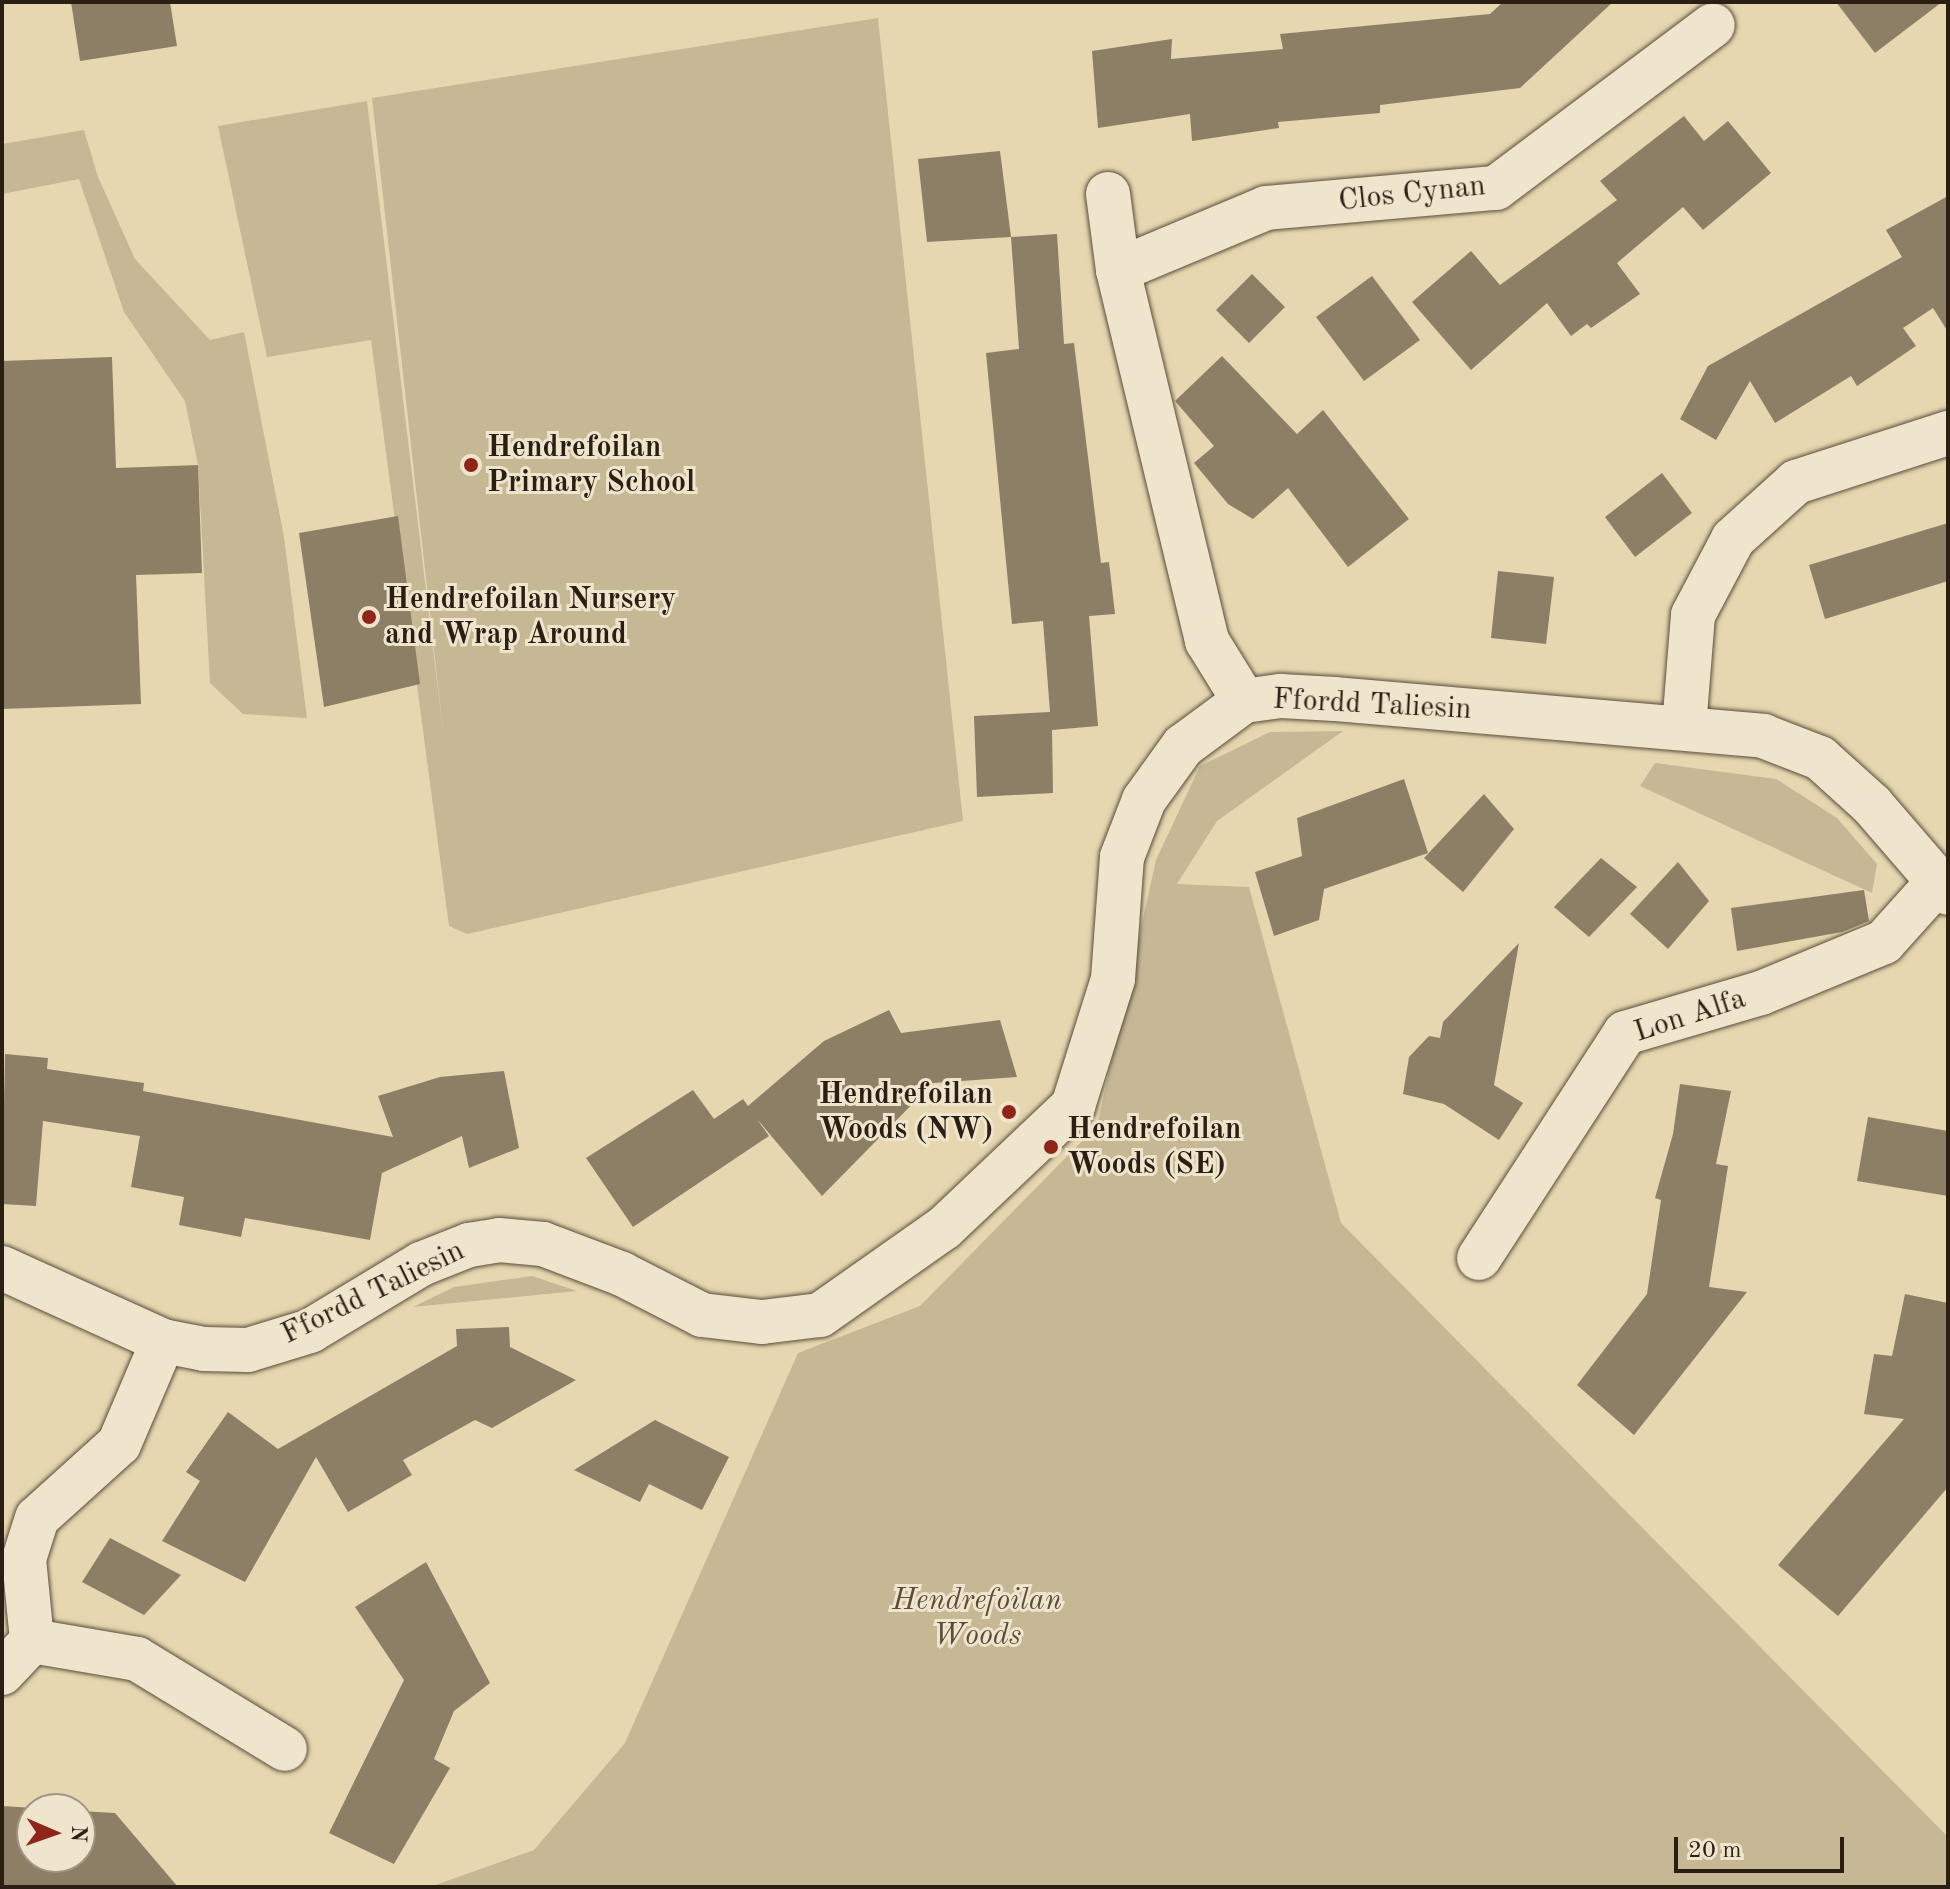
<!DOCTYPE html>
<style>
body{margin:0}
#map{position:relative;width:1950px;height:1889px;overflow:hidden;background:#e6d7b0;font-family:"Old Standard TT",serif}
div>[style]{position:absolute}
[style*='--x']{left:calc(var(--x)*1px);top:calc(var(--y)*1px);width:calc(var(--w)*1px);rotate:calc(var(--a)*1deg)}
.green>*{inset:0;background:#c6b895}
.building>*{inset:0;background:#8c7f65}
.roads{filter:drop-shadow(0 0 2px #5a4d3b) drop-shadow(0 0 2px #5a4d3b)}
.street>*{height:44px;margin:-22px;padding:0 22px;transform-origin:22px;border-radius:22px;background:#efe5cc}
.dots>*{width:22px;height:22px;translate:-50% -50%;box-sizing:border-box;border:4px solid #efe5cc;border-radius:50%}
span{translate:-50% -50%;white-space:nowrap;text-align:center;line-height:1.15;-webkit-text-stroke:6px #efe5cc;paint-order:stroke}
.street-label{font-size:30px;color:#2b1f14}
.poi-label{font-size:30px;color:#2b1f14;font-weight:700}
.left{translate:0 -50%;text-align:left}
.right{translate:-100% -50%;text-align:right}
.park-label{font-size:30px;color:#5a4d3b;font-style:italic}
.frame{position:absolute;inset:0;border:4px solid #2b1f14;pointer-events:none}
.north{position:absolute;left:16px;top:1793px;width:80px;height:80px;box-sizing:border-box;background:#efe5cc;border:2px solid #a19682;border-radius:50%;rotate:92deg;font-size:22px;font-weight:700;line-height:32px;text-align:center;color:#2b1f14}
.north::after{content:'';display:block;margin:auto;width:28px;height:36px;background:#8f2418;clip-path:polygon(50% 0,100% 100%,50% 72%,0 100%)}
.scale{position:absolute;left:1674px;top:1837px;width:170px;height:36px;box-sizing:border-box;border:4px solid #2b1f14;border-top:0;padding-left:10px;font-size:24px;line-height:28px;white-space:nowrap;color:#2b1f14;-webkit-text-stroke:6px #efe5cc;paint-order:stroke}
</style>
<div id="map">
<div class="green">
<i style="clip-path:polygon(878px 18px,963px 821px,467px 934px,449px 926px,371px 340px,267px 357px,218px 126px,367px 101px,444px 739px,372px 98px)"></i>
<i style="clip-path:polygon(84px 130px,98px 177px,135px 259px,210px 340px,244px 332px,284px 537px,307px 718px,243px 714px,210px 683px,198px 465px,185px 401px,124px 312px,79px 179px,2px 194px,2px 144px)"></i>
<i style="clip-path:polygon(1343px 731px,1217px 821px,1177px 884px,1249px 887px,1341px 1223px,1948px 1837px,1948px 1887px,430px 1887px,534px 1850px,625px 1743px,798px 1353px,920px 1306px,1097px 1126px,1156px 860px,1200px 766px,1270px 732px)"></i>
<i style="clip-path:polygon(1655px 763px,1776px 779px,1837px 818px,1877px 864px,1872px 893px,1640px 786px)"></i>
<i style="clip-path:polygon(532px 1276px,577px 1291px,413px 1307px,454px 1287px)"></i>
</div>
<div class="building">
<i style="clip-path:polygon(71px 2px,170px 2px,177px 46px,80px 61px)"></i>
<i style="clip-path:polygon(1503px 2px,1613px 2px,1520px 88px,1380px 105px,1380px 113px,1278px 122px,1279px 128px,1192px 141px,1190px 114px,1098px 128px,1092px 51px,1172px 39px,1171px 59px,1283px 49px,1280px 34px,1490px 14px)"></i>
<i style="clip-path:polygon(1836px 2px,1942px 2px,1875px 53px)"></i>
<i style="clip-path:polygon(1684px 116px,1704px 141px,1728px 121px,1771px 173px,1703px 230px,1683px 207px,1617px 263px,1640px 294px,1591px 328px,1587px 324px,1571px 336px,1547px 303px,1471px 370px,1412px 302px,1471px 251px,1500px 285px,1617px 200px,1600px 181px)"></i>
<i style="clip-path:polygon(1000px 151px,1011px 237px,927px 242px,918px 159px)"></i>
<i style="clip-path:polygon(1948px 196px,1948px 332px,1933px 308px,1903px 328px,1916px 346px,1857px 386px,1851px 376px,1775px 423px,1750px 381px,1716px 440px,1680px 419px,1708px 366px,1902px 257px,1886px 230px)"></i>
<i style="clip-path:polygon(1057px 234px,1064px 344px,1074px 343px,1101px 563px,1109px 562px,1115px 614px,1089px 616px,1098px 726px,1052px 730px,1053px 793px,977px 797px,974px 716px,1050px 712px,1043px 621px,1012px 624px,986px 353px,1019px 349px,1011px 237px)"></i>
<i style="clip-path:polygon(1252px 274px,1285px 307px,1249px 343px,1216px 310px)"></i>
<i style="clip-path:polygon(1372px 276px,1420px 340px,1364px 381px,1316px 317px)"></i>
<i style="clip-path:polygon(1222px 356px,1297px 434px,1323px 410px,1409px 519px,1348px 567px,1288px 488px,1253px 519px,1228px 504px,1194px 463px,1214px 446px,1175px 401px)"></i>
<i style="clip-path:polygon(112px 357px,116px 468px,198px 465px,202px 573px,136px 575px,141px 704px,2px 709px,2px 361px)"></i>
<i style="clip-path:polygon(1662px 473px,1692px 513px,1635px 557px,1605px 517px)"></i>
<i style="clip-path:polygon(398px 516px,420px 684px,324px 707px,299px 533px)"></i>
<i style="clip-path:polygon(1948px 523px,1948px 581px,1825px 619px,1809px 565px)"></i>
<i style="clip-path:polygon(1498px 571px,1554px 577px,1546px 644px,1491px 638px)"></i>
<i style="clip-path:polygon(1404px 779px,1428px 853px,1324px 889px,1319px 920px,1274px 936px,1255px 872px,1302px 856px,1297px 818px)"></i>
<i style="clip-path:polygon(1484px 794px,1514px 829px,1463px 892px,1424px 858px)"></i>
<i style="clip-path:polygon(1601px 858px,1637px 887px,1589px 937px,1554px 907px)"></i>
<i style="clip-path:polygon(1678px 862px,1709px 901px,1668px 949px,1630px 914px)"></i>
<i style="clip-path:polygon(1864px 890px,1869px 921px,1842px 932px,1737px 951px,1731px 908px)"></i>
<i style="clip-path:polygon(1519px 943px,1494px 1085px,1523px 1103px,1499px 1140px,1444px 1104px,1403px 1094px,1409px 1057px,1429px 1036px,1440px 1038px,1443px 1022px)"></i>
<i style="clip-path:polygon(889px 1010px,901px 1033px,1000px 1020px,1017px 1077px,933px 1083px,822px 1196px,757px 1119px,769px 1136px,633px 1227px,586px 1158px,693px 1090px,714px 1119px,743px 1099px,748px 1106px,824px 1041px)"></i>
<i style="clip-path:polygon(5px 1054px,48px 1058px,47px 1069px,144px 1083px,143px 1091px,393px 1137px,378px 1096px,440px 1077px,504px 1071px,519px 1148px,469px 1168px,462px 1136px,382px 1173px,370px 1240px,245px 1218px,241px 1237px,179px 1225px,184px 1197px,131px 1187px,140px 1136px,43px 1121px,36px 1206px,2px 1204px)"></i>
<i style="clip-path:polygon(1680px 1084px,1731px 1091px,1716px 1164px,1728px 1166px,1709px 1287px,1747px 1292px,1634px 1435px,1577px 1385px,1647px 1294px,1661px 1200px,1655px 1198px,1673px 1134px)"></i>
<i style="clip-path:polygon(1868px 1117px,1948px 1131px,1948px 1196px,1857px 1181px)"></i>
<i style="clip-path:polygon(1905px 1294px,1948px 1303px,1948px 1487px,1838px 1616px,1778px 1565px,1904px 1419px,1864px 1414px,1874px 1354px,1892px 1356px)"></i>
<i style="clip-path:polygon(509px 1327px,510px 1347px,576px 1380px,492px 1428px,475px 1420px,403px 1460px,412px 1475px,348px 1512px,316px 1457px,245px 1582px,162px 1541px,200px 1481px,186px 1472px,228px 1412px,278px 1449px,457px 1346px,456px 1329px)"></i>
<i style="clip-path:polygon(655px 1420px,729px 1457px,702px 1510px,649px 1484px,640px 1502px,574px 1470px)"></i>
<i style="clip-path:polygon(110px 1538px,181px 1575px,144px 1615px,82px 1582px)"></i>
<i style="clip-path:polygon(426px 1562px,490px 1683px,454px 1711px,434px 1759px,450px 1768px,394px 1864px,329px 1833px,404px 1680px,355px 1607px)"></i>
<i style="clip-path:polygon(2px 1806px,50px 1809px,32px 1809px,32px 1857px,80px 1857px,80px 1811px,115px 1813px,178px 1887px,2px 1887px)"></i>
</div>
<div class="roads">
<div class="street">
<i style="--x:1108;--y:194;--w:77;--a:82.5"></i>
<i style="--x:1118;--y:270;--w:382;--a:76.5"></i>
<i style="--x:1207;--y:641;--w:70;--a:58.3"></i>
<i style="--x:1118;--y:270;--w:160;--a:-22.7"></i>
<i style="--x:1266;--y:208;--w:231;--a:-5"></i>
<i style="--x:1496;--y:188;--w:271;--a:-36.9"></i>
<i style="--x:1684;--y:727;--w:112;--a:-85.4"></i>
<i style="--x:1693;--y:615;--w:86;--a:-62.2"></i>
<i style="--x:1733;--y:539;--w:85;--a:-42.1"></i>
<i style="--x:1796;--y:482;--w:160;--a:-17.9"></i>
<i style="--x:1479;--y:1258;--w:268;--a:-57"></i>
<i style="--x:1625;--y:1033;--w:142;--a:-16.4"></i>
<i style="--x:1761;--y:993;--w:133;--a:-22.5"></i>
<i style="--x:1884;--y:942;--w:78;--a:-48.1"></i>
<i style="--x:2;--y:1268;--w:177;--a:24.4"></i>
<i style="--x:163;--y:1341;--w:42;--a:11"></i>
<i style="--x:204;--y:1349;--w:44;--a:1.3"></i>
<i style="--x:248;--y:1350;--w:65;--a:-17"></i>
<i style="--x:310;--y:1331;--w:130;--a:-31.1"></i>
<i style="--x:421;--y:1264;--w:52;--a:-21.6"></i>
<i style="--x:469;--y:1245;--w:30;--a:-9"></i>
<i style="--x:499;--y:1240;--w:44;--a:5.2"></i>
<i style="--x:543;--y:1244;--w:85;--a:20.8"></i>
<i style="--x:622;--y:1274;--w:90;--a:27.1"></i>
<i style="--x:702;--y:1315;--w:60;--a:6.7"></i>
<i style="--x:762;--y:1322;--w:58;--a:-6.9"></i>
<i style="--x:820;--y:1315;--w:151;--a:-35.1"></i>
<i style="--x:944;--y:1228;--w:178;--a:-43.4"></i>
<i style="--x:1073;--y:1106;--w:133;--a:-72.5"></i>
<i style="--x:1113;--y:979;--w:122;--a:-85.8"></i>
<i style="--x:1122;--y:857;--w:61;--a:-68.9"></i>
<i style="--x:1144;--y:800;--w:67;--a:-54.2"></i>
<i style="--x:1183;--y:746;--w:76;--a:-36.4"></i>
<i style="--x:1244;--y:701;--w:37;--a:-8"></i>
<i style="--x:1281;--y:696;--w:54;--a:3.2"></i>
<i style="--x:1335;--y:699;--w:430;--a:4.9"></i>
<i style="--x:1763;--y:736;--w:61;--a:21.1"></i>
<i style="--x:1820;--y:758;--w:70;--a:42.1"></i>
<i style="--x:1872;--y:805;--w:116;--a:49.2"></i>
<i style="--x:163;--y:1341;--w:112;--a:113.1"></i>
<i style="--x:119;--y:1444;--w:110;--a:137.9"></i>
<i style="--x:37;--y:1518;--w:43;--a:107.6"></i>
<i style="--x:24;--y:1559;--w:82;--a:84.4"></i>
<i style="--x:32;--y:1641;--w:107;--a:9.7"></i>
<i style="--x:137;--y:1659;--w:173;--a:31.3"></i>
<i style="--x:2;--y:1673;--w:44;--a:-46.8"></i>
</div>
</div>
<div class="dots">
<i style="left:471px;top:465px;background:#8f2418"></i>
<i style="left:369px;top:617px;background:#8f2418"></i>
<i style="left:1009px;top:1112px;background:#8f2418"></i>
<i style="left:1051px;top:1147px;background:#8f2418"></i>
</div>
<div class="street-label">
<span style="left:1412px;top:194px;rotate:-6deg">Clos Cynan</span>
<span style="left:1372px;top:705px;rotate:3deg">Ffordd Taliesin</span>
<span style="left:1690px;top:1016px;rotate:-18deg">Lon Alfa</span>
<span style="left:373px;top:1293px;rotate:-26deg">Ffordd Taliesin</span>
</div>
<div class="poi-label">
<span class="left" style="left:487px;top:465px">Hendrefoilan<br>Primary School</span>
<span class="left" style="left:385px;top:617px">Hendrefoilan Nursery<br>and Wrap Around</span>
<span class="right" style="left:993px;top:1112px">Hendrefoilan<br>Woods (NW)</span>
<span class="left" style="left:1067px;top:1147px">Hendrefoilan<br>Woods (SE)</span>
</div>
<div class="park-label">
<span style="left:977px;top:1618px">Hendrefoilan<br>Woods</span>
</div>
<div class="frame"></div>
<div class="north">N</div>
<div class="scale">20 m</div>
</div>
